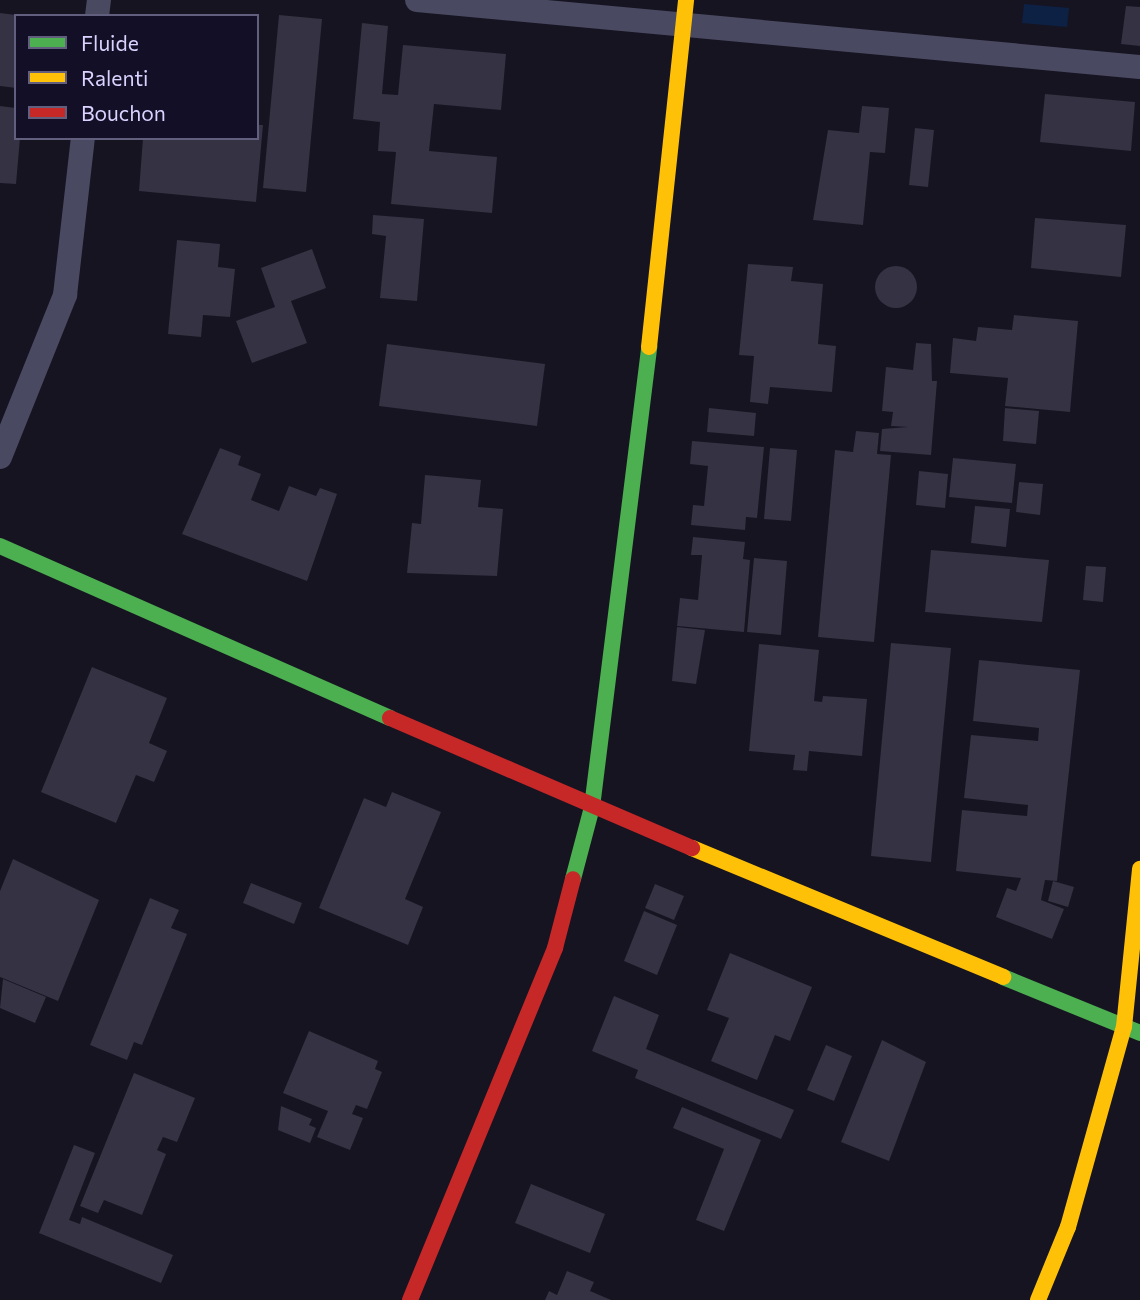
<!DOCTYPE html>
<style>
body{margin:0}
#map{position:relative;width:1140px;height:1300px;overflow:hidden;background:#161421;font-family:Commissioner,sans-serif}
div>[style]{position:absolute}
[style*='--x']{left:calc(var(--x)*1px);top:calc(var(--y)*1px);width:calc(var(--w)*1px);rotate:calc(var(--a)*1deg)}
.water>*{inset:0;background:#0d2144}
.building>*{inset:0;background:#343243}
.round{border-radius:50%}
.street>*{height:24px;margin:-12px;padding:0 12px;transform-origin:12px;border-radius:12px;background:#4a4962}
.fast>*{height:16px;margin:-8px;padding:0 8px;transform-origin:8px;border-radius:8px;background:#4caf50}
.slow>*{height:16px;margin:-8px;padding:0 8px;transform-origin:8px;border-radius:8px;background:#ffc107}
.jam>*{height:16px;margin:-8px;padding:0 8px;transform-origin:8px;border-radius:8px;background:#c62828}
span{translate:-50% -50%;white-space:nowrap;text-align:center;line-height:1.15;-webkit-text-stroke:6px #130f26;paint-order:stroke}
.legend{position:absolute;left:14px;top:14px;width:245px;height:126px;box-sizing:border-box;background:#130f26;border:2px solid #625e7d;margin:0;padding:9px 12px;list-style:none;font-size:21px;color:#d9d4ff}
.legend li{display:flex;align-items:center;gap:14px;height:35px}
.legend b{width:35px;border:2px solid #625e7d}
</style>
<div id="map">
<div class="water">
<i style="clip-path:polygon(1024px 4px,1069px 8px,1067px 27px,1022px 23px)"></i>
</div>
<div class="building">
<i style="clip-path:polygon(1126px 6px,1140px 7px,1140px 46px,1121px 44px)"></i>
<i style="clip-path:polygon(0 13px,16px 15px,16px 88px,0 86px)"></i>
<i style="clip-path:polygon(279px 15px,322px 19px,306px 192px,263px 188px)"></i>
<i style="clip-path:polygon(362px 23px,388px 26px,382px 94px,398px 95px,403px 45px,506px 54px,501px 110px,434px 104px,429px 151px,497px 157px,492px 213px,391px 204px,396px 152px,378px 151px,380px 122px,353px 119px)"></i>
<i style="clip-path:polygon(1045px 94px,1135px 102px,1131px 151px,1040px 142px)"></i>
<i style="clip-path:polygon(0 106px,16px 108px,16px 138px,20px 138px,16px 184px,0 183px)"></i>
<i style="clip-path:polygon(862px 106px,889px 108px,885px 153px,870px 152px,863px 225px,813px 220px,828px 130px,859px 133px)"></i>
<i style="clip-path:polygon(257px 125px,263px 125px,256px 202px,139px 191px,143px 138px,257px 138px)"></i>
<i style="clip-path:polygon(915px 128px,934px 130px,928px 187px,909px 185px)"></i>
<i style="clip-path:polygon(373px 215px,424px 219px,417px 301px,380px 298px,386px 236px,372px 234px)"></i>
<i style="clip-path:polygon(1035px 218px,1126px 225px,1121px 277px,1031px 268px)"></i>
<i style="clip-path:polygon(177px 240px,220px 244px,218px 267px,235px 269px,230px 317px,203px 315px,201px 337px,168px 334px)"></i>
<i style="clip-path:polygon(312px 249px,326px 288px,291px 301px,307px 343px,252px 363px,236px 321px,275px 307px,261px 268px)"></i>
<i style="clip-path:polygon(748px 264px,793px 267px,791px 281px,823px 284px,818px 344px,836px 346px,832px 392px,770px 387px,768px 404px,750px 402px,754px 356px,739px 355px)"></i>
<i class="round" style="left:875px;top:266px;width:42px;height:42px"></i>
<i style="clip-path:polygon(1014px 315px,1078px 321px,1070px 412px,1005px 406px,1008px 378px,950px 373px,953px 338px,976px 341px,978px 327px,1012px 330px)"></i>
<i style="clip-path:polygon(916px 343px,931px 344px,932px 381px,937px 381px,931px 455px,880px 451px,882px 429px,908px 427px,891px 426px,893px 412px,882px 411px,886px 367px,913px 370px)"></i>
<i style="clip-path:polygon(387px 344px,545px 364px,537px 426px,379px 406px)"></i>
<i style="clip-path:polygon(709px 408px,756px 413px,754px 436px,707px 432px)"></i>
<i style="clip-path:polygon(1005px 408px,1039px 411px,1036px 444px,1003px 441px)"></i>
<i style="clip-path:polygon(856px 431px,879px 433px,877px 454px,891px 455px,874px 642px,818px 637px,835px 450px,853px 452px)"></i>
<i style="clip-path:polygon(692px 441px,764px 447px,757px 518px,746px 517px,745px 530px,691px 525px,693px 505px,704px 506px,708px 466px,690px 464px)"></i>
<i style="clip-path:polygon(220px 448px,241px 456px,238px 465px,261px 474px,251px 500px,279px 511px,289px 486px,316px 496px,320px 488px,337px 494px,307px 581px,182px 534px)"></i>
<i style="clip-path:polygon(770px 448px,797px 450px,791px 521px,764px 519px)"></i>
<i style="clip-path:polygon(953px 458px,1016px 464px,1012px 503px,949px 497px)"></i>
<i style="clip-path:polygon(919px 471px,948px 474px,945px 508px,916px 505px)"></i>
<i style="clip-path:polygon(425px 475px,481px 480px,478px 507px,503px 509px,497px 576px,407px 573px,412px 523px,421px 524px)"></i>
<i style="clip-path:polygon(1019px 482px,1043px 484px,1040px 515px,1016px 512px)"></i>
<i style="clip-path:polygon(975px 506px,1010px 509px,1006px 547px,971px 543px)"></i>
<i style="clip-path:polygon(693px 537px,745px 542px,743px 559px,750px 560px,744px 632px,677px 626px,680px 598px,698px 600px,702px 555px,691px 555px)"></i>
<i style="clip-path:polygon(931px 550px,1049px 560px,1042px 622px,925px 612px)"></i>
<i style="clip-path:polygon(754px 558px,787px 561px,781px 635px,747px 632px)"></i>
<i style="clip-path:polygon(1086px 566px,1106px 567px,1103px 602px,1083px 600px)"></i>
<i style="clip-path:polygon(677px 627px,705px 630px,696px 684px,672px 681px)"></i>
<i style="clip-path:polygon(891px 643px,951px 648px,931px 862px,871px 856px)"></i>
<i style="clip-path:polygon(759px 644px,819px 650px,814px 701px,822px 702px,823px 696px,867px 699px,862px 756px,809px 751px,807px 771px,793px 770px,795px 755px,749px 751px)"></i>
<i style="clip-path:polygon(979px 660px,1080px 670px,1057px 881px,1045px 880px,1041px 900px,1064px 909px,1052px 939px,996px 917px,1007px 888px,1016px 891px,1021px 878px,956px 871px,962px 810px,1027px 816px,1028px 805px,964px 798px,971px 735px,1038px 741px,1039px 728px,973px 721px)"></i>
<i style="clip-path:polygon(92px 667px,167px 698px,149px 743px,167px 751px,154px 782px,136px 775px,116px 823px,41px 792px)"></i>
<i style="clip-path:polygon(392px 792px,441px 812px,405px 899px,423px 907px,408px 945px,319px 908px,364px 798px,386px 807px)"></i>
<i style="clip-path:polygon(13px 859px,99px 900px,58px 1001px,0 977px,0 891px)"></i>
<i style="clip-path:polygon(1053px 881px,1074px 887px,1068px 907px,1048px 901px)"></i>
<i style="clip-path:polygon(251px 883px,302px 903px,294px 924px,243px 903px)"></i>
<i style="clip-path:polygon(655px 884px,684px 896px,674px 920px,645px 908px)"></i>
<i style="clip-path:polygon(150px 898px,179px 910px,171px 928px,187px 934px,142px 1045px,134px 1042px,127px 1060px,90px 1045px)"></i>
<i style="clip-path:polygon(644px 911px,677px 925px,657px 975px,624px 961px)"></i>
<i style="clip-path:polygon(730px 953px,812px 987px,790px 1041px,775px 1035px,757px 1080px,711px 1061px,729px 1018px,707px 1010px)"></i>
<i style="clip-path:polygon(3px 979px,46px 997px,35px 1023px,0 1008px)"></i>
<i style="clip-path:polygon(614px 996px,659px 1015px,646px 1049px,794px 1110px,781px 1139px,635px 1078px,638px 1070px,592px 1051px)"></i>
<i style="clip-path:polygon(309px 1031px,378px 1061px,375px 1069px,382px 1072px,367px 1109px,356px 1105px,352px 1114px,363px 1118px,350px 1150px,317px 1137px,328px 1111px,283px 1093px)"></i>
<i style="clip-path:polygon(882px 1040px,926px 1062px,889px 1161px,841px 1142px)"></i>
<i style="clip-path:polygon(826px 1045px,852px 1056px,834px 1101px,807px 1090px)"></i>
<i style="clip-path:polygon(134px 1073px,195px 1098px,177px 1142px,163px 1137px,157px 1150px,166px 1154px,142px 1215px,104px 1200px,98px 1213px,80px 1206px)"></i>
<i style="clip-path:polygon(281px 1106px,312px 1119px,309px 1125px,316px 1128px,310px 1143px,278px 1130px)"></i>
<i style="clip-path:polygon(682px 1107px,761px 1140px,724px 1231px,696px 1220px,724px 1149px,673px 1128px)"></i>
<i style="clip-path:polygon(74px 1145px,95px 1153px,69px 1220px,80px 1224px,82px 1217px,173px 1255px,161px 1283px,39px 1233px)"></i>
<i style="clip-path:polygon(531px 1184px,605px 1214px,590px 1253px,515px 1223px)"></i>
<i style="clip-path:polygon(567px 1271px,594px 1282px,590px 1291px,611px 1300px,545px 1300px,549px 1291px,557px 1295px)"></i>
</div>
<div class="street">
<i style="--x:417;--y:0;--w:726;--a:5.29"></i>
<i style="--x:97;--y:16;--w:16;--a:-83"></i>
<i style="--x:0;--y:457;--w:175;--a:-68.1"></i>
<i style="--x:65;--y:295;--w:158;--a:-83.5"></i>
</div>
<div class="fast">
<i style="--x:0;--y:546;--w:426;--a:23.8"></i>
<i style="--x:573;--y:879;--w:74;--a:-75.2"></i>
<i style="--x:592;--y:807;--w:464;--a:-82.9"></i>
<i style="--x:1003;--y:977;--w:148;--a:22.2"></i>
</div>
<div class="slow">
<i style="--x:649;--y:347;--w:349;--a:-83.9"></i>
<i style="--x:692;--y:848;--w:337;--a:22.5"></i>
<i style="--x:1038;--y:1300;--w:79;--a:-67.7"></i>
<i style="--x:1068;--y:1227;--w:208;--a:-74.4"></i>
<i style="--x:1124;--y:1027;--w:159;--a:-84.2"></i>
</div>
<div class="jam">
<i style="--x:390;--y:718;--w:329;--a:23.3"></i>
<i style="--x:410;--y:1300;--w:381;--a:-67.6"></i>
<i style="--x:555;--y:948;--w:71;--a:-75.4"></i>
</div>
<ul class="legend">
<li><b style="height:9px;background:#4caf50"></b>Fluide</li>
<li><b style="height:9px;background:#ffc107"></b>Ralenti</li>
<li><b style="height:9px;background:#c62828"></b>Bouchon</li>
</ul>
</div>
